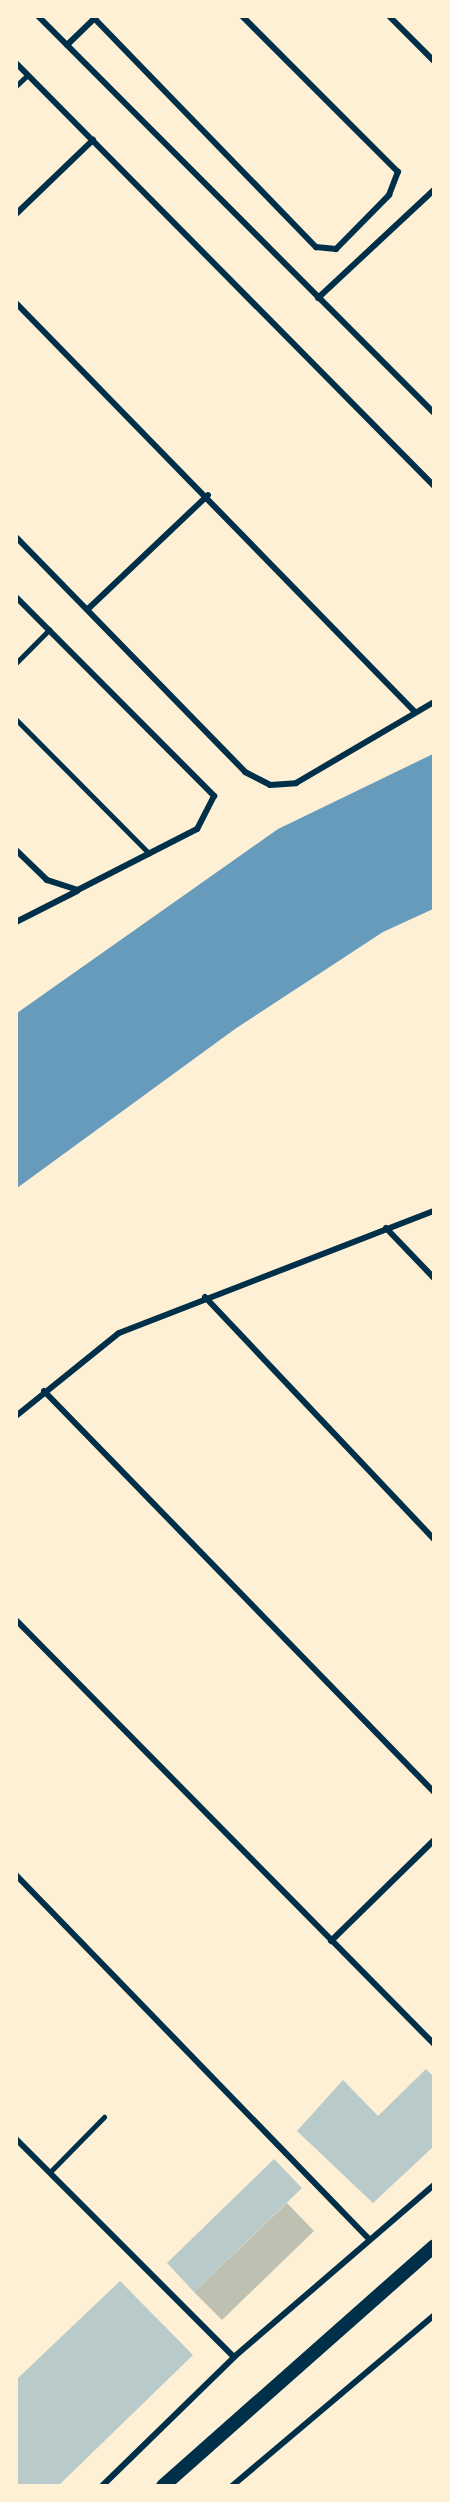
<!DOCTYPE html>
<style>
body{margin:0}
#map{position:relative;width:450px;height:2502px;overflow:hidden;background:#fdf0d5;font-family:"Work Sans",sans-serif}
div>[style]{position:absolute}
[style*='--x']{left:calc(var(--x)*1px);top:calc(var(--y)*1px);width:calc(var(--w)*1px);rotate:calc(var(--a)*1deg)}
.green>*{inset:0;background:#b9caca}
.water>*{inset:0;background:#669bbc}
.building>*{inset:0;background:#bec0b2}
.service>*{height:4.5px;margin:-2.25px;padding:0 2.25px;transform-origin:2.25px;border-radius:2.25px;background:#003049}
.minor>*{height:6px;margin:-3px;padding:0 3px;transform-origin:3px;border-radius:3px;background:#003049}
.primary>*{height:14px;margin:-7px;padding:0 7px;transform-origin:7px;border-radius:7px;background:#003049}
span{translate:-50% -50%;white-space:nowrap;text-align:center;line-height:1.15;-webkit-text-stroke:4.5px #fdf0d5;paint-order:stroke}
.frame{position:absolute;inset:0;border:18px solid #fdf0d5;pointer-events:none}
</style>
<div id="map">
<div class="green">
<i style="clip-path:polygon(426px 2069px,433px 2076px,433px 2147px,373px 2203px,297px 2131px,343px 2080px,378px 2116px)"></i>
<i style="clip-path:polygon(274px 2159px,302px 2188px,194px 2292px,167px 2263px)"></i>
<i style="clip-path:polygon(120px 2281px,193px 2355px,59px 2485px,17px 2485px,17px 2379px)"></i>
</div>
<div class="water">
<i style="clip-path:polygon(433px 754px,433px 909px,383px 932px,235px 1029px,17px 1188px,17px 1013px,278px 829px)"></i>
</div>
<div class="building">
<i style="clip-path:polygon(287px 2203px,314px 2231px,222px 2320px,194px 2292px)"></i>
</div>
<div class="service">
<i style="--x:16;--y:86;--w:16;--a:-43"></i>
<i style="--x:16;--y:663;--w:47;--a:-45"></i>
<i style="--x:16;--y:719;--w:189;--a:45.2"></i>
<i style="--x:50;--y:2172;--w:77;--a:-45.5"></i>
</div>
<div class="minor">
<i style="--x:38;--y:16;--w:561;--a:45.07"></i>
<i style="--x:92;--y:16;--w:322;--a:45.9"></i>
<i style="--x:316;--y:247;--w:20;--a:6"></i>
<i style="--x:336;--y:249;--w:76;--a:-45.5"></i>
<i style="--x:389;--y:195;--w:25;--a:-69"></i>
<i style="--x:398;--y:172;--w:221;--a:-135"></i>
<i style="--x:389;--y:16;--w:64;--a:45"></i>
<i style="--x:67;--y:45;--w:40;--a:-44"></i>
<i style="--x:16;--y:63;--w:595;--a:45.34"></i>
<i style="--x:16;--y:214;--w:107;--a:-43.9"></i>
<i style="--x:318;--y:298;--w:158;--a:-43"></i>
<i style="--x:16;--y:303;--w:570;--a:45.71"></i>
<i style="--x:16;--y:537;--w:328;--a:45.7"></i>
<i style="--x:245;--y:772;--w:28;--a:27"></i>
<i style="--x:270;--y:785;--w:26;--a:-4"></i>
<i style="--x:296;--y:783;--w:160;--a:-30.4"></i>
<i style="--x:16;--y:597;--w:281;--a:45.1"></i>
<i style="--x:214;--y:796;--w:37;--a:117"></i>
<i style="--x:197;--y:829;--w:134;--a:152.9"></i>
<i style="--x:78;--y:890;--w:33;--a:-162"></i>
<i style="--x:47;--y:880;--w:43;--a:-135.9"></i>
<i style="--x:89;--y:608;--w:164;--a:-43.5"></i>
<i style="--x:16;--y:922;--w:68;--a:-26.9"></i>
<i style="--x:386;--y:1228;--w:69;--a:46.2"></i>
<i style="--x:205;--y:1297;--w:333;--a:46.6"></i>
<i style="--x:44;--y:1391;--w:559;--a:45.8"></i>
<i style="--x:16;--y:1416;--w:132;--a:-38.9"></i>
<i style="--x:119;--y:1333;--w:338;--a:-21.2"></i>
<i style="--x:16;--y:1620;--w:595;--a:45.41"></i>
<i style="--x:16;--y:1875;--w:506;--a:45.88"></i>
<i style="--x:331;--y:1941;--w:144;--a:-44.4"></i>
<i style="--x:16;--y:2139;--w:308;--a:45"></i>
<i style="--x:102;--y:2486;--w:185;--a:-44.3"></i>
<i style="--x:234;--y:2357;--w:264;--a:-40.7"></i>
<i style="--x:232;--y:2486;--w:265;--a:-40.2"></i>
</div>
<div class="primary">
<i style="--x:163;--y:2486;--w:362;--a:-41.5"></i>
</div>
<div class="frame"></div>
</div>
